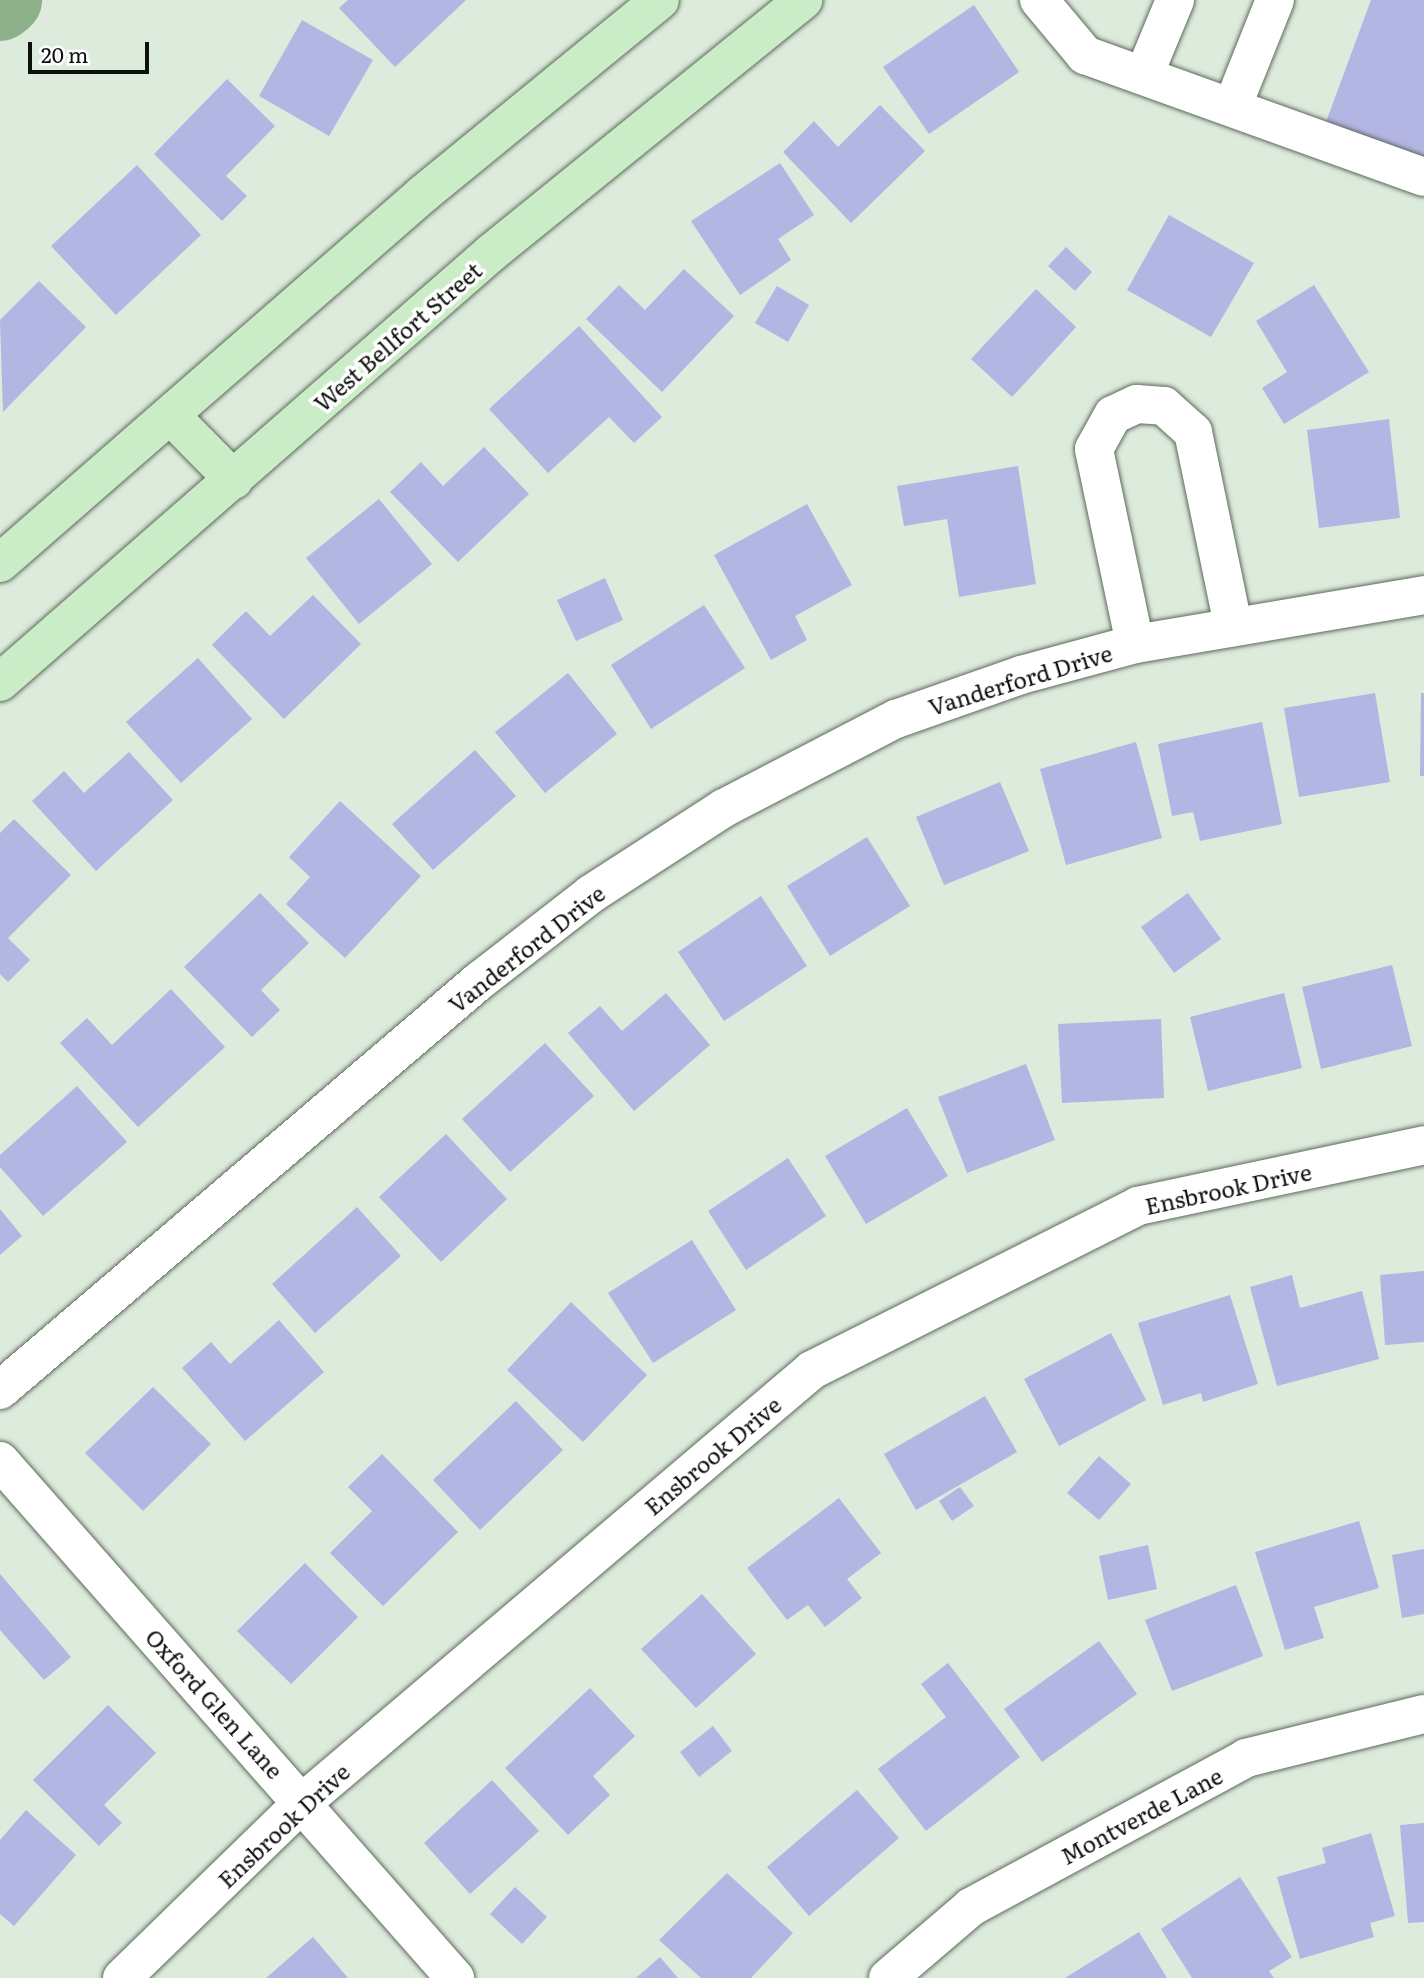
<!DOCTYPE html>
<style>
body{margin:0}
#map{position:relative;width:1424px;height:1978px;overflow:hidden;background:#dcebdb;font-family:Literata,serif}
div>[style]{position:absolute}
[style*='--x']{left:calc(var(--x)*1px);top:calc(var(--y)*1px);width:calc(var(--w)*1px);rotate:calc(var(--a)*1deg)}
.river>*{height:72px;margin:-36px;padding:0 36px;transform-origin:36px;border-radius:36px;background:#8daf89}
.building>*{inset:0;background:#b3b5e3}
.roads{filter:drop-shadow(0 0 2px #5e6a5c) drop-shadow(0 0 2px #5e6a5c)}
.minor>*{height:38px;margin:-19px;padding:0 19px;transform-origin:19px;border-radius:19px;background:#fff}
.major>*{height:38px;margin:-19px;padding:0 19px;transform-origin:19px;border-radius:19px;background:#caedc7}
span{translate:-50% -50%;white-space:nowrap;text-align:center;line-height:1.15;-webkit-text-stroke:7px #fff;paint-order:stroke}
.street-label{font-size:23px;color:#0d110c}
.scale{position:absolute;left:28px;top:42px;width:121px;height:32px;box-sizing:border-box;border:4px solid #0d110c;border-top:0;padding-left:9px;font-size:21px;line-height:24px;white-space:nowrap;color:#0d110c;-webkit-text-stroke:5px #fff;paint-order:stroke}
</style>
<div id="map">
<div class="river">
<i style="--x:0;--y:5;--w:8;--a:-40"></i>
</div>
<div class="building">
<i style="clip-path:polygon(348px 0,466px 0,395px 67px,339px 8px)"></i>
<i style="clip-path:polygon(1371px 0,1424px 0,1424px 158px,1326px 122px)"></i>
<i style="clip-path:polygon(974px 5px,1019px 72px,929px 134px,883px 67px)"></i>
<i style="clip-path:polygon(302px 20px,373px 60px,329px 136px,259px 96px)"></i>
<i style="clip-path:polygon(227px 79px,275px 126px,226px 176px,247px 196px,222px 221px,154px 154px)"></i>
<i style="clip-path:polygon(880px 105px,925px 151px,851px 223px,783px 152px,814px 121px,838px 147px)"></i>
<i style="clip-path:polygon(780px 163px,814px 215px,778px 239px,791px 260px,740px 295px,691px 221px)"></i>
<i style="clip-path:polygon(137px 165px,201px 235px,116px 315px,51px 246px)"></i>
<i style="clip-path:polygon(1169px 215px,1254px 263px,1211px 337px,1127px 290px)"></i>
<i style="clip-path:polygon(1066px 247px,1092px 272px,1075px 291px,1048px 266px)"></i>
<i style="clip-path:polygon(684px 269px,734px 316px,662px 392px,586px 319px,619px 285px,645px 310px)"></i>
<i style="clip-path:polygon(39px 281px,86px 327px,3px 412px,0 320px)"></i>
<i style="clip-path:polygon(1314px 285px,1369px 372px,1284px 424px,1262px 388px,1287px 372px,1256px 321px)"></i>
<i style="clip-path:polygon(777px 286px,809px 305px,788px 342px,755px 323px)"></i>
<i style="clip-path:polygon(1036px 289px,1076px 327px,1012px 397px,971px 359px)"></i>
<i style="clip-path:polygon(579px 326px,662px 417px,634px 443px,609px 417px,548px 473px,489px 409px)"></i>
<i style="clip-path:polygon(1389px 419px,1400px 518px,1319px 528px,1307px 430px)"></i>
<i style="clip-path:polygon(484px 447px,529px 494px,458px 562px,390px 492px,421px 462px,443px 486px)"></i>
<i style="clip-path:polygon(1018px 466px,1036px 584px,959px 597px,947px 519px,904px 526px,897px 486px)"></i>
<i style="clip-path:polygon(379px 499px,432px 564px,359px 624px,306px 558px)"></i>
<i style="clip-path:polygon(807px 504px,852px 585px,795px 616px,807px 640px,771px 660px,714px 555px)"></i>
<i style="clip-path:polygon(605px 578px,623px 620px,576px 641px,557px 600px)"></i>
<i style="clip-path:polygon(313px 595px,361px 644px,284px 719px,212px 645px,246px 611px,270px 636px)"></i>
<i style="clip-path:polygon(704px 605px,745px 668px,651px 729px,611px 665px)"></i>
<i style="clip-path:polygon(198px 658px,252px 719px,181px 783px,126px 722px)"></i>
<i style="clip-path:polygon(568px 673px,617px 734px,545px 793px,495px 732px)"></i>
<i style="clip-path:polygon(1375px 693px,1390px 782px,1299px 797px,1284px 708px)"></i>
<i style="clip-path:polygon(1421px 693px,1424px 693px,1424px 776px,1420px 776px)"></i>
<i style="clip-path:polygon(1262px 722px,1282px 824px,1200px 841px,1193px 812px,1172px 816px,1158px 744px)"></i>
<i style="clip-path:polygon(1136px 742px,1162px 838px,1066px 865px,1040px 769px)"></i>
<i style="clip-path:polygon(475px 750px,516px 796px,433px 870px,392px 824px)"></i>
<i style="clip-path:polygon(129px 752px,173px 800px,96px 871px,32px 801px,64px 771px,84px 793px)"></i>
<i style="clip-path:polygon(1000px 782px,1029px 851px,944px 885px,916px 817px)"></i>
<i style="clip-path:polygon(340px 801px,421px 876px,345px 958px,286px 904px,310px 877px,289px 857px)"></i>
<i style="clip-path:polygon(14px 819px,71px 875px,8px 938px,30px 960px,8px 982px,0 974px,0 833px)"></i>
<i style="clip-path:polygon(867px 837px,910px 906px,830px 956px,787px 886px)"></i>
<i style="clip-path:polygon(260px 893px,309px 943px,261px 990px,280px 1010px,252px 1037px,184px 967px)"></i>
<i style="clip-path:polygon(1188px 893px,1221px 939px,1174px 973px,1141px 927px)"></i>
<i style="clip-path:polygon(761px 896px,807px 966px,724px 1021px,678px 952px)"></i>
<i style="clip-path:polygon(1392px 965px,1412px 1046px,1321px 1069px,1302px 987px)"></i>
<i style="clip-path:polygon(171px 989px,225px 1047px,138px 1127px,60px 1043px,87px 1018px,112px 1045px)"></i>
<i style="clip-path:polygon(666px 993px,710px 1045px,634px 1111px,568px 1033px,600px 1006px,622px 1031px)"></i>
<i style="clip-path:polygon(1284px 993px,1302px 1068px,1208px 1091px,1190px 1017px)"></i>
<i style="clip-path:polygon(1161px 1019px,1164px 1098px,1062px 1103px,1058px 1024px)"></i>
<i style="clip-path:polygon(545px 1043px,594px 1096px,510px 1172px,462px 1119px)"></i>
<i style="clip-path:polygon(1026px 1064px,1055px 1140px,967px 1173px,938px 1097px)"></i>
<i style="clip-path:polygon(77px 1086px,127px 1142px,43px 1216px,0 1167px,0 1155px)"></i>
<i style="clip-path:polygon(907px 1108px,948px 1176px,866px 1224px,825px 1156px)"></i>
<i style="clip-path:polygon(446px 1134px,507px 1199px,441px 1262px,379px 1197px)"></i>
<i style="clip-path:polygon(788px 1158px,826px 1216px,746px 1270px,708px 1211px)"></i>
<i style="clip-path:polygon(357px 1207px,401px 1256px,315px 1333px,272px 1284px)"></i>
<i style="clip-path:polygon(0 1209px,22px 1236px,0 1255px)"></i>
<i style="clip-path:polygon(692px 1240px,736px 1310px,653px 1363px,608px 1293px)"></i>
<i style="clip-path:polygon(1424px 1271px,1424px 1342px,1385px 1345px,1380px 1275px)"></i>
<i style="clip-path:polygon(1292px 1275px,1300px 1308px,1362px 1291px,1379px 1359px,1277px 1386px,1250px 1287px)"></i>
<i style="clip-path:polygon(1230px 1295px,1258px 1384px,1203px 1402px,1201px 1393px,1163px 1405px,1138px 1323px)"></i>
<i style="clip-path:polygon(571px 1302px,647px 1375px,583px 1442px,507px 1370px)"></i>
<i style="clip-path:polygon(279px 1320px,324px 1372px,245px 1441px,182px 1368px,211px 1342px,230px 1364px)"></i>
<i style="clip-path:polygon(1111px 1333px,1146px 1400px,1059px 1446px,1024px 1379px)"></i>
<i style="clip-path:polygon(153px 1387px,211px 1444px,143px 1511px,85px 1453px)"></i>
<i style="clip-path:polygon(985px 1396px,1017px 1452px,916px 1510px,884px 1454px)"></i>
<i style="clip-path:polygon(516px 1401px,563px 1450px,480px 1530px,433px 1480px)"></i>
<i style="clip-path:polygon(382px 1454px,458px 1532px,383px 1606px,330px 1553px,372px 1511px,348px 1487px)"></i>
<i style="clip-path:polygon(1099px 1456px,1131px 1484px,1099px 1520px,1067px 1493px)"></i>
<i style="clip-path:polygon(960px 1487px,974px 1506px,952px 1521px,939px 1501px)"></i>
<i style="clip-path:polygon(839px 1498px,881px 1553px,847px 1579px,862px 1598px,825px 1627px,808px 1605px,787px 1620px,747px 1568px)"></i>
<i style="clip-path:polygon(1359px 1521px,1379px 1588px,1314px 1607px,1324px 1638px,1285px 1650px,1255px 1552px)"></i>
<i style="clip-path:polygon(1148px 1545px,1157px 1589px,1108px 1600px,1099px 1556px)"></i>
<i style="clip-path:polygon(1424px 1549px,1424px 1614px,1402px 1618px,1392px 1555px)"></i>
<i style="clip-path:polygon(305px 1563px,358px 1617px,291px 1684px,237px 1631px)"></i>
<i style="clip-path:polygon(0 1574px,71px 1657px,44px 1680px,0 1630px)"></i>
<i style="clip-path:polygon(1236px 1585px,1263px 1656px,1172px 1691px,1145px 1620px)"></i>
<i style="clip-path:polygon(702px 1594px,756px 1654px,696px 1708px,641px 1649px)"></i>
<i style="clip-path:polygon(1099px 1641px,1137px 1694px,1042px 1762px,1004px 1709px)"></i>
<i style="clip-path:polygon(948px 1663px,1020px 1757px,926px 1831px,878px 1769px,946px 1717px,921px 1684px)"></i>
<i style="clip-path:polygon(590px 1688px,635px 1736px,593px 1776px,610px 1795px,568px 1835px,505px 1768px)"></i>
<i style="clip-path:polygon(108px 1705px,156px 1753px,104px 1805px,122px 1823px,99px 1846px,33px 1780px)"></i>
<i style="clip-path:polygon(713px 1726px,732px 1751px,699px 1777px,680px 1752px)"></i>
<i style="clip-path:polygon(492px 1780px,539px 1831px,470px 1894px,424px 1843px)"></i>
<i style="clip-path:polygon(857px 1790px,899px 1838px,809px 1916px,767px 1867px)"></i>
<i style="clip-path:polygon(26px 1810px,76px 1855px,14px 1926px,0 1914px,0 1840px)"></i>
<i style="clip-path:polygon(1424px 1823px,1424px 1922px,1408px 1923px,1400px 1825px)"></i>
<i style="clip-path:polygon(1371px 1833px,1395px 1916px,1370px 1923px,1374px 1937px,1300px 1959px,1277px 1877px,1326px 1863px,1322px 1848px)"></i>
<i style="clip-path:polygon(727px 1873px,793px 1933px,751px 1978px,701px 1978px,659px 1940px)"></i>
<i style="clip-path:polygon(1240px 1877px,1292px 1957px,1269px 1971px,1274px 1978px,1192px 1978px,1161px 1929px)"></i>
<i style="clip-path:polygon(515px 1887px,547px 1917px,522px 1944px,490px 1914px)"></i>
<i style="clip-path:polygon(1139px 1932px,1167px 1978px,1065px 1978px)"></i>
<i style="clip-path:polygon(313px 1937px,348px 1978px,266px 1978px)"></i>
<i style="clip-path:polygon(660px 1957px,678px 1978px,636px 1978px)"></i>
</div>
<div class="roads">
<div class="minor">
<i style="--x:1039;--y:0;--w:72;--a:50.1"></i>
<i style="--x:1085;--y:55;--w:360;--a:19.8"></i>
<i style="--x:1144;--y:75;--w:81;--a:-67.5"></i>
<i style="--x:1233;--y:105;--w:113;--a:-68.2"></i>
<i style="--x:1135;--y:644;--w:199;--a:-101.9"></i>
<i style="--x:1094;--y:449;--w:39;--a:-61"></i>
<i style="--x:1113;--y:415;--w:26;--a:-25"></i>
<i style="--x:1137;--y:404;--w:27;--a:4"></i>
<i style="--x:1164;--y:406;--w:39;--a:42"></i>
<i style="--x:1193;--y:432;--w:197;--a:78.3"></i>
<i style="--x:0;--y:1390;--w:630;--a:-40.49"></i>
<i style="--x:479;--y:981;--w:142;--a:-37.8"></i>
<i style="--x:591;--y:894;--w:158;--a:-32.9"></i>
<i style="--x:724;--y:808;--w:194;--a:-27.4"></i>
<i style="--x:896;--y:719;--w:133;--a:-19.4"></i>
<i style="--x:1021;--y:675;--w:118;--a:-15.2"></i>
<i style="--x:1135;--y:644;--w:293;--a:-9.6"></i>
<i style="--x:0;--y:1461;--w:689;--a:48.65"></i>
<i style="--x:122;--y:1978;--w:252;--a:-44.2"></i>
<i style="--x:303;--y:1802;--w:668;--a:-40.32"></i>
<i style="--x:812;--y:1370;--w:365;--a:-26.7"></i>
<i style="--x:1138;--y:1206;--w:292;--a:-12"></i>
<i style="--x:888;--y:1978;--w:109;--a:-40.5"></i>
<i style="--x:971;--y:1907;--w:313;--a:-28.4"></i>
<i style="--x:1246;--y:1758;--w:183;--a:-13.9"></i>
</div>
<div class="major">
<i style="--x:170;--y:415;--w:91;--a:45.4"></i>
<i style="--x:0;--y:563;--w:561;--a:-41.1"></i>
<i style="--x:423;--y:194;--w:306;--a:-39.3"></i>
<i style="--x:0;--y:682;--w:652;--a:-41.14"></i>
<i style="--x:491;--y:253;--w:402;--a:-39"></i>
</div>
</div>
<div class="street-label">
<span style="left:397px;top:336px;rotate:-41deg">West Bellfort Street</span>
<span style="left:1020px;top:679px;rotate:-17deg">Vanderford Drive</span>
<span style="left:526px;top:948px;rotate:-38deg">Vanderford Drive</span>
<span style="left:1228px;top:1188px;rotate:-12deg">Ensbrook Drive</span>
<span style="left:712px;top:1455px;rotate:-40deg">Ensbrook Drive</span>
<span style="left:215px;top:1703px;rotate:48deg">Oxford Glen Lane</span>
<span style="left:1141px;top:1815px;rotate:-28deg">Montverde Lane</span>
<span style="left:283px;top:1825px;rotate:-43deg">Ensbrook Drive</span>
</div>
<div class="scale">20 m</div>
</div>
